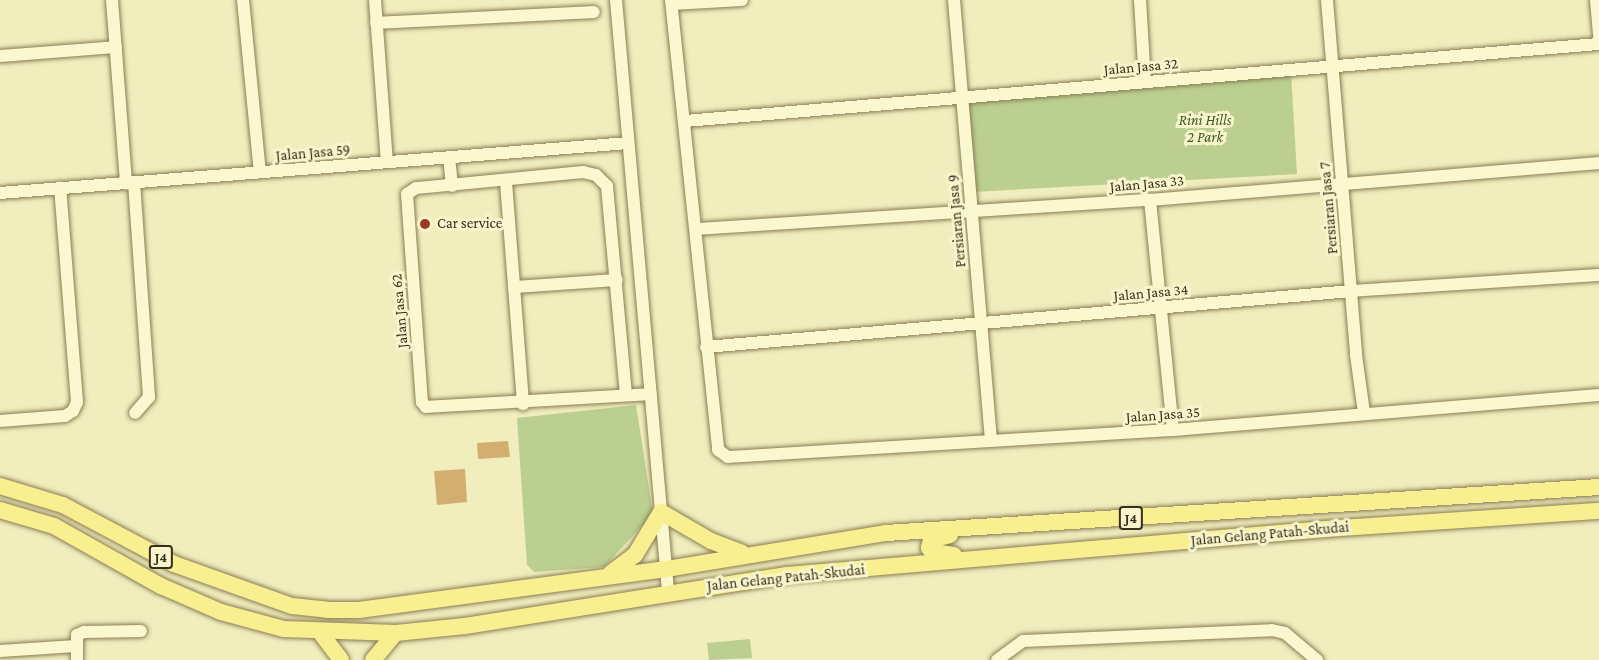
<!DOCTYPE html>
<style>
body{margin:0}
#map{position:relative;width:1599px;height:660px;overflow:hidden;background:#f1edbc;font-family:"Crimson Pro",serif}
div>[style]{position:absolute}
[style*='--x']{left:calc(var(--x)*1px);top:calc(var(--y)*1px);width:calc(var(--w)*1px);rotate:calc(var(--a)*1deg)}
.green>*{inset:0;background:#bacf90}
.building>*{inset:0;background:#d2af6f}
.roads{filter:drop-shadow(0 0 2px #8a7d54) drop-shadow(0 0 2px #8a7d54)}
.minor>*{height:12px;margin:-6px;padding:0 6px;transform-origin:6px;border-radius:6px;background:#fbf8d0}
.major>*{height:16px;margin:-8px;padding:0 8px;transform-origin:8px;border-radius:8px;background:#f8ef90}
.dots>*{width:16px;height:16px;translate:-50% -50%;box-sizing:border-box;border:3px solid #f8f5cc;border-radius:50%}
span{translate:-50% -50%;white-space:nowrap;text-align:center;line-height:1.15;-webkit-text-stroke:6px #f8f5cc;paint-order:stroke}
.shield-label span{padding:2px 4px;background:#f8f5cc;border:2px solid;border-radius:4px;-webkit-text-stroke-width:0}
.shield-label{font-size:14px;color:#382f1a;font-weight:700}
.street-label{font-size:15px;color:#382f1a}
.park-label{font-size:15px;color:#3c561f;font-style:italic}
.poi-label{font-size:15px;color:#382f1a}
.left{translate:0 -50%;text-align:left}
</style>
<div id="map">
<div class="green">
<i style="clip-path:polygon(1291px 72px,1297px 174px,973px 192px,965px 93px)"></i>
<i style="clip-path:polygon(636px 405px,653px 514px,604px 567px,534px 572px,527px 565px,517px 418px)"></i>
<i style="clip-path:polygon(750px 639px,752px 658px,709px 660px,707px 643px)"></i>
</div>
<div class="building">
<i style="clip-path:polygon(508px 441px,510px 457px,478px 459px,477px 443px)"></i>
<i style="clip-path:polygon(465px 469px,467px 502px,437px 505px,434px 471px)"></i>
</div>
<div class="roads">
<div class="minor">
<i style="--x:112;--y:0;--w:184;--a:85.6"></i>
<i style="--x:243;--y:0;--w:173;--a:84.4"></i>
<i style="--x:375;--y:0;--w:162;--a:85.8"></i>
<i style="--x:616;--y:0;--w:593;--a:84.97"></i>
<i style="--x:671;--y:0;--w:452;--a:84"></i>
<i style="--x:718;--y:450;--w:12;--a:35"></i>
<i style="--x:728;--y:457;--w:446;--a:-3.5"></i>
<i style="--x:1173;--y:430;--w:427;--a:-4.7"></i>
<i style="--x:954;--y:0;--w:441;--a:85.2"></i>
<i style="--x:1140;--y:0;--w:82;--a:86.5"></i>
<i style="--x:1327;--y:0;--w:356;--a:85.3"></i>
<i style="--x:1356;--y:355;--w:59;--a:82.1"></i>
<i style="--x:1596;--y:0;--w:38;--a:85"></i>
<i style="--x:672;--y:4;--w:70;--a:-3.3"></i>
<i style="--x:376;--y:23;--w:218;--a:-2.9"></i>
<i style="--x:0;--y:56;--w:116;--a:-4.4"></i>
<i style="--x:685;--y:121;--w:917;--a:-4.82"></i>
<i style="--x:449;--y:157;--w:29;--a:84"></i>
<i style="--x:134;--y:182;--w:216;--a:86"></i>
<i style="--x:149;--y:397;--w:21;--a:131"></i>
<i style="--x:506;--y:182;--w:223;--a:85.6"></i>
<i style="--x:0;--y:193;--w:630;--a:-4.55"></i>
<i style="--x:1150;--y:200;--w:231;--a:84.3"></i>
<i style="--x:697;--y:229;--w:454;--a:-3.7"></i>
<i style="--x:1150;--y:200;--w:451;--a:-4.7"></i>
<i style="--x:514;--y:287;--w:103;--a:-3.9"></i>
<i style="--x:706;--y:347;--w:647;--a:-4.96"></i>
<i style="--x:1351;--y:291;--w:249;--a:-3.7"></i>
<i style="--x:626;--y:395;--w:210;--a:-95.2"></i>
<i style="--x:607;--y:186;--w:16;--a:-135"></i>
<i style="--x:596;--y:175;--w:13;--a:-167"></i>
<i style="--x:583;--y:172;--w:168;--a:174.5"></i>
<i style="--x:416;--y:188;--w:11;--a:146"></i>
<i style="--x:407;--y:194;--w:209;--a:85.9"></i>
<i style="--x:422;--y:402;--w:6;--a:51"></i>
<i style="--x:426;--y:407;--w:225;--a:-3.3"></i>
<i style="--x:0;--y:421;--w:65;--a:-4.4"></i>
<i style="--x:65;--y:416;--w:9;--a:-32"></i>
<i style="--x:73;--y:411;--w:10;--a:-66"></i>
<i style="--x:77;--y:402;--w:215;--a:-94.5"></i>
<i style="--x:0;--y:651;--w:76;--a:-3.8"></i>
<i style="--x:77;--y:660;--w:25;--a:-90"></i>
<i style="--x:77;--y:635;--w:8;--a:-23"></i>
<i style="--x:84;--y:632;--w:57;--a:-1"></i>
<i style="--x:997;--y:660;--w:32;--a:-36"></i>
<i style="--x:1023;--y:641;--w:249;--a:-2.5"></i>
<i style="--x:1272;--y:630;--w:13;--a:13"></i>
<i style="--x:1285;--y:633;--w:42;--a:40.2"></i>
</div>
<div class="major">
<i style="--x:0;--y:486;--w:66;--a:16.8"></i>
<i style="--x:63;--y:505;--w:126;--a:28"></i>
<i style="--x:174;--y:564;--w:125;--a:19.6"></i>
<i style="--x:292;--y:606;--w:36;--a:6"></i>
<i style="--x:328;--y:610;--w:31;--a:0"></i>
<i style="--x:359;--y:610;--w:310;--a:-7.6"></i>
<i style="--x:666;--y:569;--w:223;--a:-9.3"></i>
<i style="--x:886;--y:533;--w:714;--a:-3.69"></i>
<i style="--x:0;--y:510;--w:56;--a:16.5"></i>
<i style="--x:54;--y:526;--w:123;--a:29.3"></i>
<i style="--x:161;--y:586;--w:65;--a:23.4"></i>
<i style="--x:221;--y:612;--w:65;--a:15.1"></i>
<i style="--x:284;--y:629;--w:112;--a:2"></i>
<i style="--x:396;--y:633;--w:69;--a:-5.8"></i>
<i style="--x:465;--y:626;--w:326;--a:-9"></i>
<i style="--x:787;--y:575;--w:541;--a:-4.88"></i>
<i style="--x:1326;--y:529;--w:274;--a:-3.8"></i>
<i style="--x:950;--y:535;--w:20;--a:165"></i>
<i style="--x:931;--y:540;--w:8;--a:104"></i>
<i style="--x:929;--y:548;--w:6;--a:45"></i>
<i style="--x:933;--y:552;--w:21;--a:8"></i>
<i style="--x:611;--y:573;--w:30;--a:-37"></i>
<i style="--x:635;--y:555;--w:50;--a:-58.8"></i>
<i style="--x:661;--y:512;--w:58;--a:30.1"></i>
<i style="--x:711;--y:541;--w:33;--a:21"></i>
<i style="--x:320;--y:632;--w:35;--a:53"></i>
<i style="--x:373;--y:660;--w:35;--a:-50"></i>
</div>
</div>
<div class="dots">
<i style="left:425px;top:224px;background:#9d3b20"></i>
</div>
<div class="shield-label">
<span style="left:1131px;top:518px">J4</span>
<span style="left:161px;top:557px">J4</span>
</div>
<div class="street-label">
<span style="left:1141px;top:67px;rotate:-5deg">Jalan Jasa 32</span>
<span style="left:313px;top:153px;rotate:-5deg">Jalan Jasa 59</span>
<span style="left:1147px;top:184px;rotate:-5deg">Jalan Jasa 33</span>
<span style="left:1329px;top:208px;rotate:-95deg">Persiaran Jasa 7</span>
<span style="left:957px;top:221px;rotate:-95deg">Persiaran Jasa 9</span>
<span style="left:1151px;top:293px;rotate:-5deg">Jalan Jasa 34</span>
<span style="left:400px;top:311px;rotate:-95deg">Jalan Jasa 62</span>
<span style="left:1163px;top:415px;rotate:-4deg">Jalan Jasa 35</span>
<span style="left:1270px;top:534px;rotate:-5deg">Jalan Gelang Patah-Skudai</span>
<span style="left:786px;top:578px;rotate:-6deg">Jalan Gelang Patah-Skudai</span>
</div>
<div class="park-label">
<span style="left:1205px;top:129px">Rini Hills<br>2 Park</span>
</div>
<div class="poi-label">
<span class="left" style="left:437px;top:224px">Car service</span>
</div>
</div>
